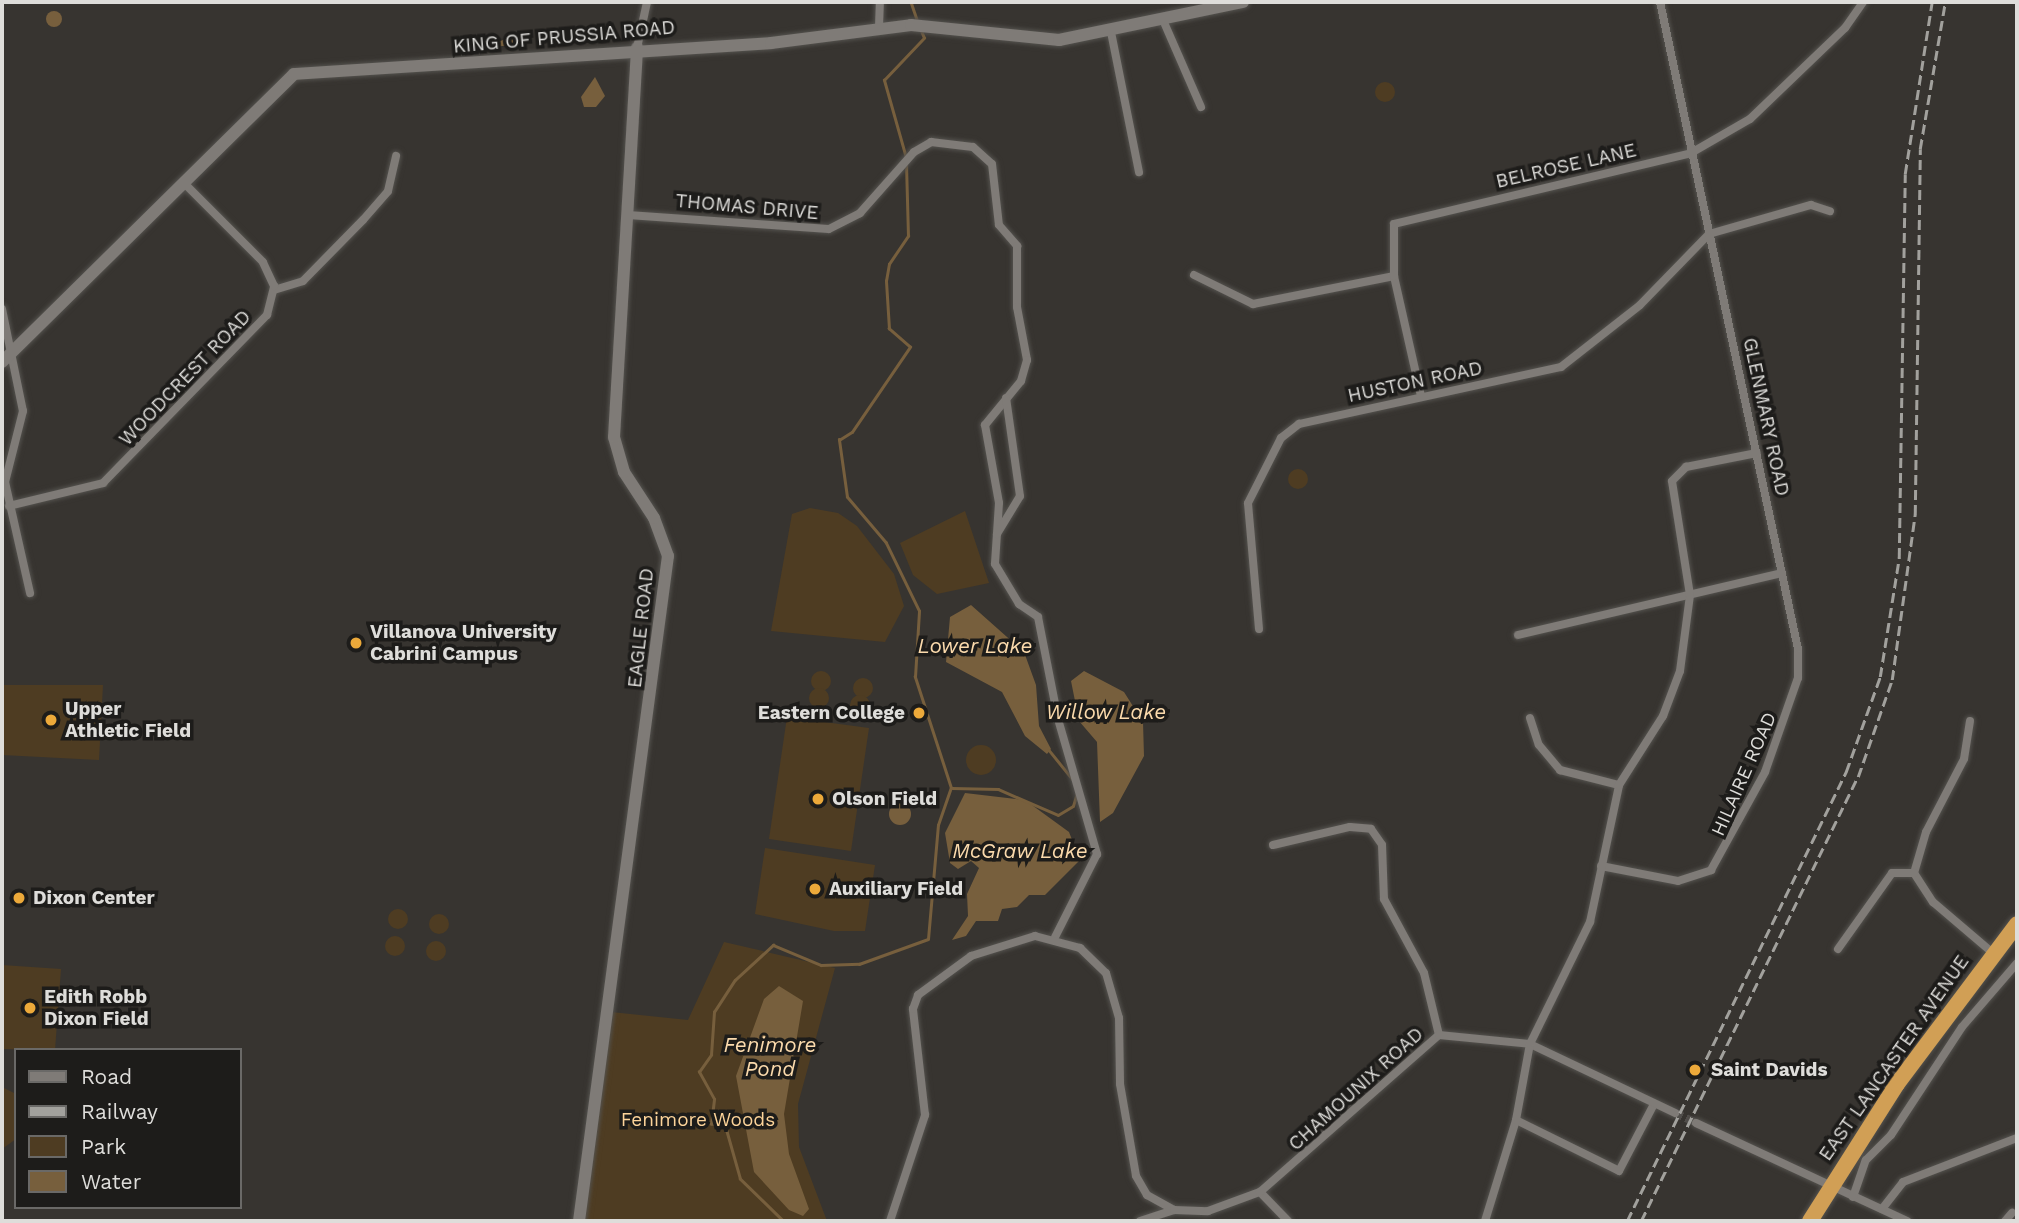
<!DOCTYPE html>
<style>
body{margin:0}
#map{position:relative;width:2019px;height:1223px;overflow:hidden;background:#373430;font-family:"Work Sans",sans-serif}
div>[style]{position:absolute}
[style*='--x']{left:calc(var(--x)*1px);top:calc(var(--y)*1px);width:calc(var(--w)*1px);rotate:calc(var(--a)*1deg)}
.green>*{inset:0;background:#4e3c22}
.round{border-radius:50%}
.water>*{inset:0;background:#775f3d}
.stream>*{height:2.5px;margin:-1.25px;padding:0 1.25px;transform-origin:1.25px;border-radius:1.25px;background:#775f3d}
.street-tunnel>*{height:8px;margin-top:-4px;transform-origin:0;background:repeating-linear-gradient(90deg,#504d4a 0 8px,transparent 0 12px)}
.roads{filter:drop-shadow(0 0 2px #54524e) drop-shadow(0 0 2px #54524e)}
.street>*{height:8px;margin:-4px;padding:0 4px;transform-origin:4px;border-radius:4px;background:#7f7b77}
.secondary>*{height:12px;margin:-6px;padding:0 6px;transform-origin:6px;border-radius:6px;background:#7f7b77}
.highway>*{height:16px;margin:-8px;padding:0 8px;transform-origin:8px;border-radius:8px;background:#d19f55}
.rail>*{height:2.5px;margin-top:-1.25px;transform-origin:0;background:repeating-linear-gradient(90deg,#a2a19d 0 10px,transparent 0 15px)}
.dots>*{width:19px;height:19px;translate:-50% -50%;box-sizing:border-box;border:4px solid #1d1c1a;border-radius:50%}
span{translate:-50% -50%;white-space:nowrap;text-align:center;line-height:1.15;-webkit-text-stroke:7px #1d1c1a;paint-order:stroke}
.street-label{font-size:19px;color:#deddda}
.poi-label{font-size:19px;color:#deddda;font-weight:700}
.left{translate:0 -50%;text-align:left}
.right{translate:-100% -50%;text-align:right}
.park-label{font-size:19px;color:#fdd49a}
.water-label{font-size:21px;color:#fbdaac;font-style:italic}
.frame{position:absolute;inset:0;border:4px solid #deddda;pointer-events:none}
.legend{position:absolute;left:14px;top:1048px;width:228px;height:161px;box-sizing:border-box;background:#1d1c1a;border:2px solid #6a6967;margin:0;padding:9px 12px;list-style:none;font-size:21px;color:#deddda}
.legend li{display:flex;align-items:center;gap:14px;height:35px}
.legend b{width:35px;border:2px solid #6a6967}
</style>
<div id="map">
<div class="green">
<i class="round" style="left:1375px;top:82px;width:20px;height:20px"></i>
<i class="round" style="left:1288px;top:469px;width:20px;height:20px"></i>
<i style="clip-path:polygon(810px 508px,838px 513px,857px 526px,894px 574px,904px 606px,885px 642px,771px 631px,792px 514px)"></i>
<i style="clip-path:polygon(965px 511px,989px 583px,937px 594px,913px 575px,900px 543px)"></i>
<i class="round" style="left:811px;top:671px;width:20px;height:20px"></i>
<i class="round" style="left:853px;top:678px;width:20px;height:20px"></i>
<i style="clip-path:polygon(2px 685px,103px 685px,99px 760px,2px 755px)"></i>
<i class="round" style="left:809px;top:688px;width:20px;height:20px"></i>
<i class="round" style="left:850px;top:695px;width:20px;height:20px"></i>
<i style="clip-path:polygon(787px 717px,869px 728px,851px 851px,769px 839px)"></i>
<i class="round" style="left:966px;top:745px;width:30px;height:30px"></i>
<i style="clip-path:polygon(765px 848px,875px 865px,865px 931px,834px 931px,755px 914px)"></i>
<i class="round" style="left:388px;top:909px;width:20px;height:20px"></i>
<i class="round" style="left:429px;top:914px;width:20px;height:20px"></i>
<i class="round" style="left:385px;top:936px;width:20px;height:20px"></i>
<i class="round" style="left:426px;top:941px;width:20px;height:20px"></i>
<i style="clip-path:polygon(724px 942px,835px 968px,798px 1104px,799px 1147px,827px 1221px,584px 1221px,611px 1012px,688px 1020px)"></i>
<i style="clip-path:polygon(2px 965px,61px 969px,55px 1050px,2px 1049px)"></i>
<i style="clip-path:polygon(2px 1087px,16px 1094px,16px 1139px,2px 1149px)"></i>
</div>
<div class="water">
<i class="round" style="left:46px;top:11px;width:16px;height:16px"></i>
<i style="clip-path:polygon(517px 34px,521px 44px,493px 47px,493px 44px)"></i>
<i style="clip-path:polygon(595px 77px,605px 96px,596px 107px,584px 107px,581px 97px)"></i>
<i style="clip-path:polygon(971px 605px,1024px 652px,1036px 685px,1039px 726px,1051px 749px,1047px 754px,1025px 736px,1002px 692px,946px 662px,950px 617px)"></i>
<i style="clip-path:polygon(1084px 671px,1124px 692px,1143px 722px,1144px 756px,1113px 813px,1100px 822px,1097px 742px,1079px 721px,1071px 681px)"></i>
<i style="clip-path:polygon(965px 793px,1025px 800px,1069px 832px,1080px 860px,1045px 895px,1029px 895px,1017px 907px,1002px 909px,998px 921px,976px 921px,966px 936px,952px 940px,968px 916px,967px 894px,979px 868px,971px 861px,958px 869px,950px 863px,945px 833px)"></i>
<i class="round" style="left:889px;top:803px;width:22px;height:22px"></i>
<i style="clip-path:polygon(779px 986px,803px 1001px,784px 1114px,789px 1154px,809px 1209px,803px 1216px,789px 1210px,754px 1172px,736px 1076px,764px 999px)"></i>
</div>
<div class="stream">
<i style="--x:911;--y:2;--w:21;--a:71"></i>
<i style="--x:906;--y:158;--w:81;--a:-105.8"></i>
<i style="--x:884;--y:80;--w:58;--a:-46.4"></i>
<i style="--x:924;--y:38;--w:8;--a:-113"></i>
<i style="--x:1049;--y:750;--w:38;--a:51"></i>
<i style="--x:952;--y:788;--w:46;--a:1.2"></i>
<i style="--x:998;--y:789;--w:65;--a:23.4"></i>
<i style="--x:1058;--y:815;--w:17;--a:-31"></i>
<i style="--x:1073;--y:806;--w:14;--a:-73"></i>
<i style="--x:783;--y:1221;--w:60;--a:-135.7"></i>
<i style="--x:740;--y:1179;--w:55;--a:-105.8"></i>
<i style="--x:725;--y:1126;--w:14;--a:-172"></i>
<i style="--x:711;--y:1124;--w:25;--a:-83"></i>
<i style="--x:714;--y:1099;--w:31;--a:-119"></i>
<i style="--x:699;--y:1072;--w:21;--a:-55"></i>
<i style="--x:711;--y:1055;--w:43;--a:-86"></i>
<i style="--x:714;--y:1012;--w:38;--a:-57"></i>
<i style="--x:735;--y:980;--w:52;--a:-42.6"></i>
<i style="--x:773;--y:945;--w:52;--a:22.6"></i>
<i style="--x:821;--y:965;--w:38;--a:-2"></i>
<i style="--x:859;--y:964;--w:73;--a:-19.9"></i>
<i style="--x:928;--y:939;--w:114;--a:-85"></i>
<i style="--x:938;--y:825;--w:39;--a:-71"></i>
<i style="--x:951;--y:788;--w:117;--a:-108"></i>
<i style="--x:915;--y:677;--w:66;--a:-86.5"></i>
<i style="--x:919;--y:611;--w:76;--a:-115.9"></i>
<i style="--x:886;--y:543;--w:60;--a:-130.3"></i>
<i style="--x:847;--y:497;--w:58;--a:-98"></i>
<i style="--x:839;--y:440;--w:15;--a:-32"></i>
<i style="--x:852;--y:432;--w:103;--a:-55.7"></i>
<i style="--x:910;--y:347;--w:28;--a:-139"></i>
<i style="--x:889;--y:329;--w:48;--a:-93.6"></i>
<i style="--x:886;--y:281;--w:17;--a:-80"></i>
<i style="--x:889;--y:264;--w:34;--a:-56"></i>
<i style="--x:908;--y:236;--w:71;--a:-91.6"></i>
</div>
<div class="street-tunnel">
<i style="--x:1675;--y:1113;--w:23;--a:25"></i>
</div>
<div class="roads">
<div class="street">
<i style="--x:1163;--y:20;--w:95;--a:66.4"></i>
<i style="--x:879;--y:27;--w:25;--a:-88"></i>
<i style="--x:1111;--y:32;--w:143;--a:78.7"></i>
<i style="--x:637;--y:48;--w:47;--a:-77.7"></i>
<i style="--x:628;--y:215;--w:201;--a:4"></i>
<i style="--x:829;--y:229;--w:35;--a:-27"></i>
<i style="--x:860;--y:213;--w:81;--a:-48.5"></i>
<i style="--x:914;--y:152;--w:20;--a:-30"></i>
<i style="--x:931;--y:142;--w:42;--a:6.8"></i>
<i style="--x:973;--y:147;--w:25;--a:42"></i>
<i style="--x:992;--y:164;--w:61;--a:83.5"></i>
<i style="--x:999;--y:225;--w:28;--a:49"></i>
<i style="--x:1017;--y:246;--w:61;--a:90"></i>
<i style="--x:1017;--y:307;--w:54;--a:79.3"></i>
<i style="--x:1027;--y:360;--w:22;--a:106"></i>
<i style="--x:1021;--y:381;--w:57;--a:129.3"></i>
<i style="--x:985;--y:425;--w:79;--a:79.8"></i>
<i style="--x:999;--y:503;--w:61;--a:93.8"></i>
<i style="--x:995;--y:564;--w:47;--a:59"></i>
<i style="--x:1019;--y:604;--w:23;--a:34"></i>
<i style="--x:1038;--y:617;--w:104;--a:78.9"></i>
<i style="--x:1058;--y:719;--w:141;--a:73.9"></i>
<i style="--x:1097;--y:854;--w:93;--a:116.8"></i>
<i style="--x:1194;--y:275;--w:66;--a:26.2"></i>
<i style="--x:1253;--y:304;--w:144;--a:-11.2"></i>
<i style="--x:274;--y:290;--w:30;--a:-17"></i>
<i style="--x:303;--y:281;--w:86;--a:-45.5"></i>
<i style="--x:363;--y:220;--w:38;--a:-49"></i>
<i style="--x:388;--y:191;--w:36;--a:-77"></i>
<i style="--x:2;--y:309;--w:104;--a:78.4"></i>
<i style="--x:23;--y:411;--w:73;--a:104.2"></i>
<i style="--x:5;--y:482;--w:114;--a:77.3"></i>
<i style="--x:1421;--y:396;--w:123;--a:-102.7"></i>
<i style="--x:1394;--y:276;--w:52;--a:-90"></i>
<i style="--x:1394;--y:224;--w:305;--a:-13.4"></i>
<i style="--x:1691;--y:153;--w:68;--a:-30"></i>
<i style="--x:1750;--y:119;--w:132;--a:-43.8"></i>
<i style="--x:1845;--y:28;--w:32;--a:-55"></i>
<i style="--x:9;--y:506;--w:97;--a:-13.7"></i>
<i style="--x:103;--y:483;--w:235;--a:-45.7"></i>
<i style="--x:267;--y:315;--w:30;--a:-76"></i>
<i style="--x:274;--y:286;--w:26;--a:-115"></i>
<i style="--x:263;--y:262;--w:113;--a:-135"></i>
<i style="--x:997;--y:534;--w:44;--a:-58.8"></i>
<i style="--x:1020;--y:496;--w:99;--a:-98.1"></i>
<i style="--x:1259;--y:629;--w:126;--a:-95"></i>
<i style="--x:1248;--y:503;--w:73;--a:-63.1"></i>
<i style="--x:1281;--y:438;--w:23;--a:-38"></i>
<i style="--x:1299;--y:424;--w:268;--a:-12.3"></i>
<i style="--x:1561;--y:367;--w:100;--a:-38.1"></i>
<i style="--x:1640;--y:305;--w:99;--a:-45.8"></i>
<i style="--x:1709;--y:234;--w:106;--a:-15.9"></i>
<i style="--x:1811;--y:205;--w:20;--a:18"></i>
<i style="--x:1518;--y:635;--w:271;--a:-13.2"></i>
<i style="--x:1530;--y:718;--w:28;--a:72"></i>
<i style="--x:1539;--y:745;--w:33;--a:50"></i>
<i style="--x:1560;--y:770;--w:61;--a:14.3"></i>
<i style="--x:1970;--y:721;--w:38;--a:99"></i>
<i style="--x:1964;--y:759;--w:82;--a:117.5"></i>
<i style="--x:1926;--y:832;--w:43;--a:106.3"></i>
<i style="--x:1914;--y:873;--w:35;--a:57"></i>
<i style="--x:1933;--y:902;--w:79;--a:40.4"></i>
<i style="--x:1273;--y:845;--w:79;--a:-13.2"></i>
<i style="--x:1350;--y:827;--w:21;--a:5"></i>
<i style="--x:1371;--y:829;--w:19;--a:55"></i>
<i style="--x:1382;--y:845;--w:54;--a:87.9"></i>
<i style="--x:1384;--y:899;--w:84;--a:61.6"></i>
<i style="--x:1424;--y:973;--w:64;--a:76.4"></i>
<i style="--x:1601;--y:866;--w:78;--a:11"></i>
<i style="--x:1678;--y:881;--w:35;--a:-18"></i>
<i style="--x:1711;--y:870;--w:112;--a:-61.1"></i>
<i style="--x:1765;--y:772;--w:100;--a:-70.7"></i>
<i style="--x:1798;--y:678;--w:29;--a:-90"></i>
<i style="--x:1798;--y:649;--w:662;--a:-102.04"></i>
<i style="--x:1838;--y:949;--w:93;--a:-54.6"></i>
<i style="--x:1892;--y:873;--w:22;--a:0"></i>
<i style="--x:1516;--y:1120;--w:115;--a:26.3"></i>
<i style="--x:1619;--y:1171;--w:76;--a:-62.4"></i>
<i style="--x:1696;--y:1123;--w:233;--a:24.9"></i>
<i style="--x:1260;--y:1192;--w:40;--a:46"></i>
<i style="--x:1853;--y:1197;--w:39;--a:-71"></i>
<i style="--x:1866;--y:1160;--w:35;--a:-45"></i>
<i style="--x:1891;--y:1135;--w:129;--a:-56.7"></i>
<i style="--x:1962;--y:1027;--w:84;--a:-49.3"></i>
<i style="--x:1882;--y:1209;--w:34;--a:-52"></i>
<i style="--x:1903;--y:1182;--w:122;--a:-21.1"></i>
<i style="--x:890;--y:1221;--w:112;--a:-71.7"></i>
<i style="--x:925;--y:1115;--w:107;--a:-96.5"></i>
<i style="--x:913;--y:1009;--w:15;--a:-70"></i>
<i style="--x:918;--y:995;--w:66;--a:-36.3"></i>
<i style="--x:971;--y:956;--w:67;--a:-17.4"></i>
<i style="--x:1035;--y:936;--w:47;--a:14.9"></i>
<i style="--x:1080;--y:948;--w:36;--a:44"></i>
<i style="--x:1106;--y:973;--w:47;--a:73.9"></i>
<i style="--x:1119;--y:1018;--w:66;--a:89.1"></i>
<i style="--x:1120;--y:1084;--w:93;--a:80.1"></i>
<i style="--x:1136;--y:1176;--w:22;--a:60"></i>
<i style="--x:1147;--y:1195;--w:31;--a:29"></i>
<i style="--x:1140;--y:1221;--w:36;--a:-18"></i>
<i style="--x:1174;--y:1210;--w:34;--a:2"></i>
<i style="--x:1208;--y:1211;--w:55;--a:-20.1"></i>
<i style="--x:1260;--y:1192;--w:238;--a:-41.3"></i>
<i style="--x:1439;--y:1035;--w:91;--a:5.6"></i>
<i style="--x:1530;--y:1044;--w:161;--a:25.4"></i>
<i style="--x:1485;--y:1221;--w:106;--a:-72.9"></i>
<i style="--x:1516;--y:1120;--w:77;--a:-79.6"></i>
<i style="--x:1530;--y:1044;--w:136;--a:-63.8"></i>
<i style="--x:1590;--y:922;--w:140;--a:-78"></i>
<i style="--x:1619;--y:785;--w:82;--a:-57.5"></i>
<i style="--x:1663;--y:716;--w:48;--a:-69.3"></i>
<i style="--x:1680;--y:671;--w:77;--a:-82.5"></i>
<i style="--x:1690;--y:595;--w:115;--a:-99"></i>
<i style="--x:1672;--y:481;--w:20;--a:-45"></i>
<i style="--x:1686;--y:467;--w:72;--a:-11.2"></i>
<i style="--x:2005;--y:1221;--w:11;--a:-49"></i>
</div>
<div class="secondary">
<i style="--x:2;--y:362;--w:410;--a:-44.6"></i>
<i style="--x:294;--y:74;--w:478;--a:-3.7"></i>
<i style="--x:771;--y:43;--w:141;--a:-7.3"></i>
<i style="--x:911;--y:25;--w:149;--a:5.8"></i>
<i style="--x:1059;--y:40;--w:188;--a:-11.7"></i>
<i style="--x:579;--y:1221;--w:671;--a:-82.38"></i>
<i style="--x:668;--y:556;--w:40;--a:-110.2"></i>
<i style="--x:654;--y:518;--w:55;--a:-123.1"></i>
<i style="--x:624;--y:472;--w:36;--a:-106"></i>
<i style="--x:614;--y:437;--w:390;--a:-86.6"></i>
</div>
<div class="highway">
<i style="--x:1810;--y:1221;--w:162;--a:-57.6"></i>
<i style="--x:1897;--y:1084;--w:200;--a:-53.1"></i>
</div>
</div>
<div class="rail">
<i style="--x:1627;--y:1221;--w:500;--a:-64"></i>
<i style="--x:1846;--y:772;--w:101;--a:-70.3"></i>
<i style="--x:1880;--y:677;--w:121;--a:-80.9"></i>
<i style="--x:1899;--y:558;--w:384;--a:-89.1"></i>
<i style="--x:1905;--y:174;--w:174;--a:-81.1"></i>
<i style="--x:1641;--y:1221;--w:494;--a:-64"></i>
<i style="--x:1858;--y:777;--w:103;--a:-70.7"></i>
<i style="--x:1892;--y:680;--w:167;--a:-82.1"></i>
<i style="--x:1915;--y:515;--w:366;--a:-89.2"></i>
<i style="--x:1920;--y:149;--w:149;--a:-80.3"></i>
</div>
<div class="dots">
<i style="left:356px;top:643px;background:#eca93a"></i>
<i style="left:919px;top:713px;background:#eca93a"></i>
<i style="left:51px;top:720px;background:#eca93a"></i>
<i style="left:818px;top:799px;background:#eca93a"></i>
<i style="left:815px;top:889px;background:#eca93a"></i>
<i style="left:19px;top:898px;background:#eca93a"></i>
<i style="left:30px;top:1008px;background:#eca93a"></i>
<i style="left:1695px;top:1070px;background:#eca93a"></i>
</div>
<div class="street-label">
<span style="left:564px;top:37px;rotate:-5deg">KING OF PRUSSIA ROAD</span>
<span style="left:1566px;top:166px;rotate:-13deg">BELROSE LANE</span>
<span style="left:747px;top:207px;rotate:5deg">THOMAS DRIVE</span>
<span style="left:185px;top:378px;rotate:-46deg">WOODCREST ROAD</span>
<span style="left:1415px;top:382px;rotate:-12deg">HUSTON ROAD</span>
<span style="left:1766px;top:417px;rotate:78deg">GLENMARY ROAD</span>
<span style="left:641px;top:628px;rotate:-84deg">EAGLE ROAD</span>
<span style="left:1744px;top:774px;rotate:-66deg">HILAIRE ROAD</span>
<span style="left:1894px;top:1058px;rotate:-55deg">EAST LANCASTER AVENUE</span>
<span style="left:1356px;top:1089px;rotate:-42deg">CHAMOUNIX ROAD</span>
</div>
<div class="poi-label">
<span class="left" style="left:370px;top:643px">Villanova University<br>Cabrini Campus</span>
<span class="left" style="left:65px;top:720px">Upper<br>Athletic Field</span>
<span class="right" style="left:905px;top:713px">Eastern College</span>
<span class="left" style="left:832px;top:799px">Olson Field</span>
<span class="left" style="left:829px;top:889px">Auxiliary Field</span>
<span class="left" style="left:33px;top:898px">Dixon Center</span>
<span class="left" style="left:44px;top:1008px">Edith Robb<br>Dixon Field</span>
<span class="left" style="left:1711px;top:1070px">Saint Davids</span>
</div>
<div class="park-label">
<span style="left:698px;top:1120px">Fenimore Woods</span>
</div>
<div class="water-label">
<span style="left:975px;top:646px">Lower Lake</span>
<span style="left:1106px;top:712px">Willow Lake</span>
<span style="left:1020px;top:851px">McGraw Lake</span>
<span style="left:770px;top:1057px">Fenimore<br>Pond</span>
</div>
<div class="frame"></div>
<ul class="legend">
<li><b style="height:9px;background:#7f7b77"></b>Road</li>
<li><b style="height:9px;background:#a2a19d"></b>Railway</li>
<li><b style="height:19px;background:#4e3c22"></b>Park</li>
<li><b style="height:19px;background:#775f3d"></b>Water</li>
</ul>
</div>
